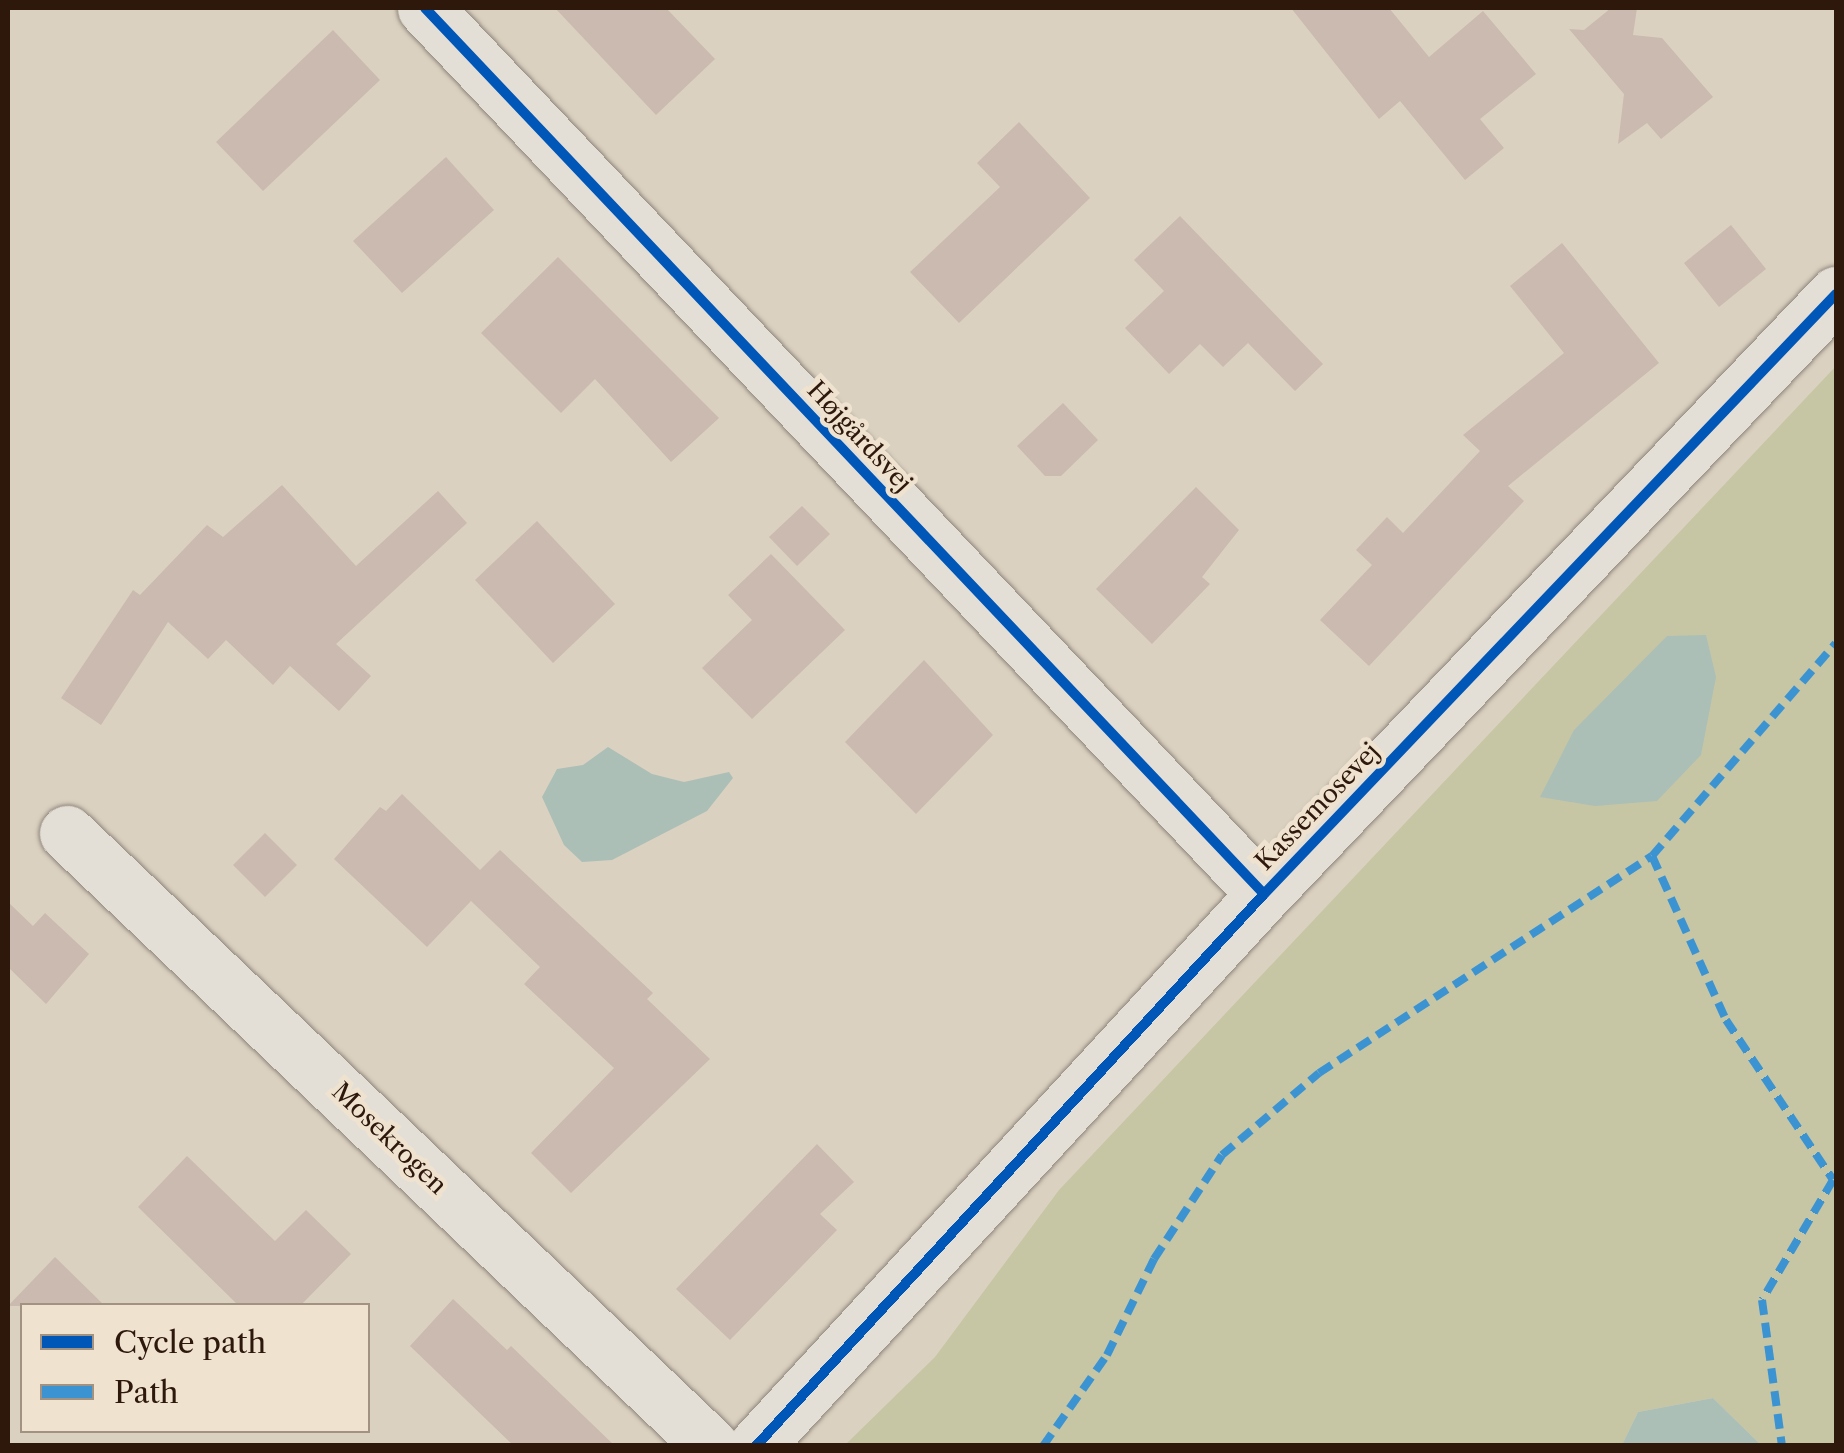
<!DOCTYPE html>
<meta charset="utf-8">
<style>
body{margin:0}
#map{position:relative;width:1844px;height:1453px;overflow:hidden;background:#dbd1c1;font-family:"Libre Caslon Text",serif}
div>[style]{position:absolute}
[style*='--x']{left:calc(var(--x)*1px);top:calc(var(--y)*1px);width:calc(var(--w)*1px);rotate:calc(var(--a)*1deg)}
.green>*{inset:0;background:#c6c6a5}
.water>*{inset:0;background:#abbfb6}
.building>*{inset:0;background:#cbbaaf}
.roads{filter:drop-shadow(0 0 2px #8f867b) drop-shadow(0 0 2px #8f867b)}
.street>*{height:55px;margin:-27.5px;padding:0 27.5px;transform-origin:27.5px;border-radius:27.5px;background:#e4dfd6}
.quiet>*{height:8px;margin-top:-4px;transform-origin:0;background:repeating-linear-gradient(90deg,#3c93d2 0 15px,transparent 0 23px)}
.cycleway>*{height:10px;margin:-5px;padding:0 5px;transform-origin:5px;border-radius:5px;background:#0057b8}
span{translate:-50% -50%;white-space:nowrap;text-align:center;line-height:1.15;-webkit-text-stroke:9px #efe3d0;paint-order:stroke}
.street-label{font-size:25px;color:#2e180c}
.frame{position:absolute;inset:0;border:10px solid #2e180c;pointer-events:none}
.legend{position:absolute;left:20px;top:1303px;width:350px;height:130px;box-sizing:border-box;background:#efe3d0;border:2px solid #a29282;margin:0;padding:12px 18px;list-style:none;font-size:30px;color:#2e180c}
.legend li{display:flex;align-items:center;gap:20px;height:50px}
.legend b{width:50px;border:2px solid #a29282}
</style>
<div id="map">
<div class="green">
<i style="clip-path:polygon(1836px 366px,1836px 1445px,1761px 1445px,1713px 1398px,1638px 1412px,1622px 1445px,844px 1446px,935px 1357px,1059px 1190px)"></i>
</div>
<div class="water">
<i style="clip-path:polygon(1706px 635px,1716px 677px,1701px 755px,1657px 801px,1595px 806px,1540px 797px,1574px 730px,1667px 636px)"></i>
<i style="clip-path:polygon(608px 747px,652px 774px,684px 782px,729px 772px,733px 778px,707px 811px,612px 860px,582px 862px,564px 845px,542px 797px,557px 769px,583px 765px)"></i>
<i style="clip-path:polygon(1713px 1398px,1761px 1445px,1622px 1445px,1638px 1412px)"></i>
</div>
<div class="building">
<i style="clip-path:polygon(555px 8px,666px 8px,715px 59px,656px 115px)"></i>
<i style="clip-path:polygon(1291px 8px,1389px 8px,1429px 57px,1483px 11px,1536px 74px,1480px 119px,1504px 148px,1465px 180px,1400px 101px,1379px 119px)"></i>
<i style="clip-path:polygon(1611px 8px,1637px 8px,1633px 35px,1662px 38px,1713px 97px,1661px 139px,1647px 123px,1618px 144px,1624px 94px,1569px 29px,1584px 30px)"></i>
<i style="clip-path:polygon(333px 30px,380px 80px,263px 191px,216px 142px)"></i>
<i style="clip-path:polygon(1019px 122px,1090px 198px,959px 323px,910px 272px,1000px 187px,977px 163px)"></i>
<i style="clip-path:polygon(446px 157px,494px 210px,402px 293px,353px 241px)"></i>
<i style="clip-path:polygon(1180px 216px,1323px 364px,1295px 391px,1248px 343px,1223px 367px,1200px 344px,1169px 374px,1125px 328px,1164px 291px,1134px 260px)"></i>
<i style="clip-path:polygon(1731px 225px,1766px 269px,1719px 307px,1684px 263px)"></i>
<i style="clip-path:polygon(1562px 243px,1659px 363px,1508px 486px,1524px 501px,1369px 666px,1320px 620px,1372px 565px,1356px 550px,1387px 517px,1403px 533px,1480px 451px,1463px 435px,1564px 353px,1510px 286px)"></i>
<i style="clip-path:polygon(558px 257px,719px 418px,671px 462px,595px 379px,561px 413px,481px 333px)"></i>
<i style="clip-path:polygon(1063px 403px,1098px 440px,1061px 476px,1045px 476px,1017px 446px)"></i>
<i style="clip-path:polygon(282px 485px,356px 566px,438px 491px,467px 523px,336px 644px,371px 676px,339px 711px,290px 666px,273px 685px,226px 640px,208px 659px,168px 622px,101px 725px,61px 698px,133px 590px,140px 595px,207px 525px,223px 537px)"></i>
<i style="clip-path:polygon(1196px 487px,1239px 530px,1202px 577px,1210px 584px,1152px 644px,1096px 589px)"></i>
<i style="clip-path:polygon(802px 506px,830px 534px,797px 566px,769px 537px)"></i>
<i style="clip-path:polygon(537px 521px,615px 604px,553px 663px,475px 580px)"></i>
<i style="clip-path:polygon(771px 554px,845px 630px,752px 719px,702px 668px,752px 620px,728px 595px)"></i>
<i style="clip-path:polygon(924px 660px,993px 735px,916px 814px,845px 742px)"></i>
<i style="clip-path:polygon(402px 794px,480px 870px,500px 850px,653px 993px,647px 999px,710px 1059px,571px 1193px,531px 1153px,614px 1068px,524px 984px,540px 967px,471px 901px,427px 947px,334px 859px,380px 807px,386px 811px)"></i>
<i style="clip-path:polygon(265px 833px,297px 865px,265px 897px,233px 865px)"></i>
<i style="clip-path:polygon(8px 902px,33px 926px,45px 913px,89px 954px,46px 1004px,8px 967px)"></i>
<i style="clip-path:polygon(817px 1144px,854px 1182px,820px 1214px,837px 1230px,730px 1340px,676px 1289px)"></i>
<i style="clip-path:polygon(187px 1156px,275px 1241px,306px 1210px,351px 1254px,300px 1306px,239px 1306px,138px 1207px)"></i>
<i style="clip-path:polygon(55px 1257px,105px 1306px,8px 1306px)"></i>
<i style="clip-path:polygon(453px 1299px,507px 1350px,511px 1346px,615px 1446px,514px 1446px,410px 1346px)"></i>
</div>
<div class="roads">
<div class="street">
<i style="--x:425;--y:8;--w:1220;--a:46.56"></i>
<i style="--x:67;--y:833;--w:889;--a:43.59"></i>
<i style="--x:756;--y:1446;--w:750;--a:-47.38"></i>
<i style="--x:1264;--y:894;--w:829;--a:-46.37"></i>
</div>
</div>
<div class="quiet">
<i style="--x:1652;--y:856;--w:180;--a:65.7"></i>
<i style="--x:1726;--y:1020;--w:192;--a:56.2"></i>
<i style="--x:1833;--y:1180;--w:139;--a:120.6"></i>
<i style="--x:1762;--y:1300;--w:147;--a:82.2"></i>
<i style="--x:1043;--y:1446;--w:111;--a:-54.9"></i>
<i style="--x:1107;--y:1355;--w:107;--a:-63.9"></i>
<i style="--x:1154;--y:1259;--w:124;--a:-56.8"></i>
<i style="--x:1222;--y:1155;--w:127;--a:-40.2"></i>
<i style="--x:1319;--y:1073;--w:397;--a:-33.1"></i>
<i style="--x:1652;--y:856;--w:281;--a:-49.2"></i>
</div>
<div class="cycleway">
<i style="--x:425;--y:8;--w:1220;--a:46.56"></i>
<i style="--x:756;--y:1446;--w:750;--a:-47.38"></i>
<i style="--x:1264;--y:894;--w:829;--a:-46.37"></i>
</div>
<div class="street-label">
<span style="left:859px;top:437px;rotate:47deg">Højgårdsvej</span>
<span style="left:1318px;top:807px;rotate:-46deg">Kassemosevej</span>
<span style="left:389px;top:1139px;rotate:44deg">Mosekrogen</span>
</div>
<div class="frame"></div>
<ul class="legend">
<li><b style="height:12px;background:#0057b8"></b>Cycle path</li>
<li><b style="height:12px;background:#3c93d2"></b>Path</li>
</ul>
</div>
